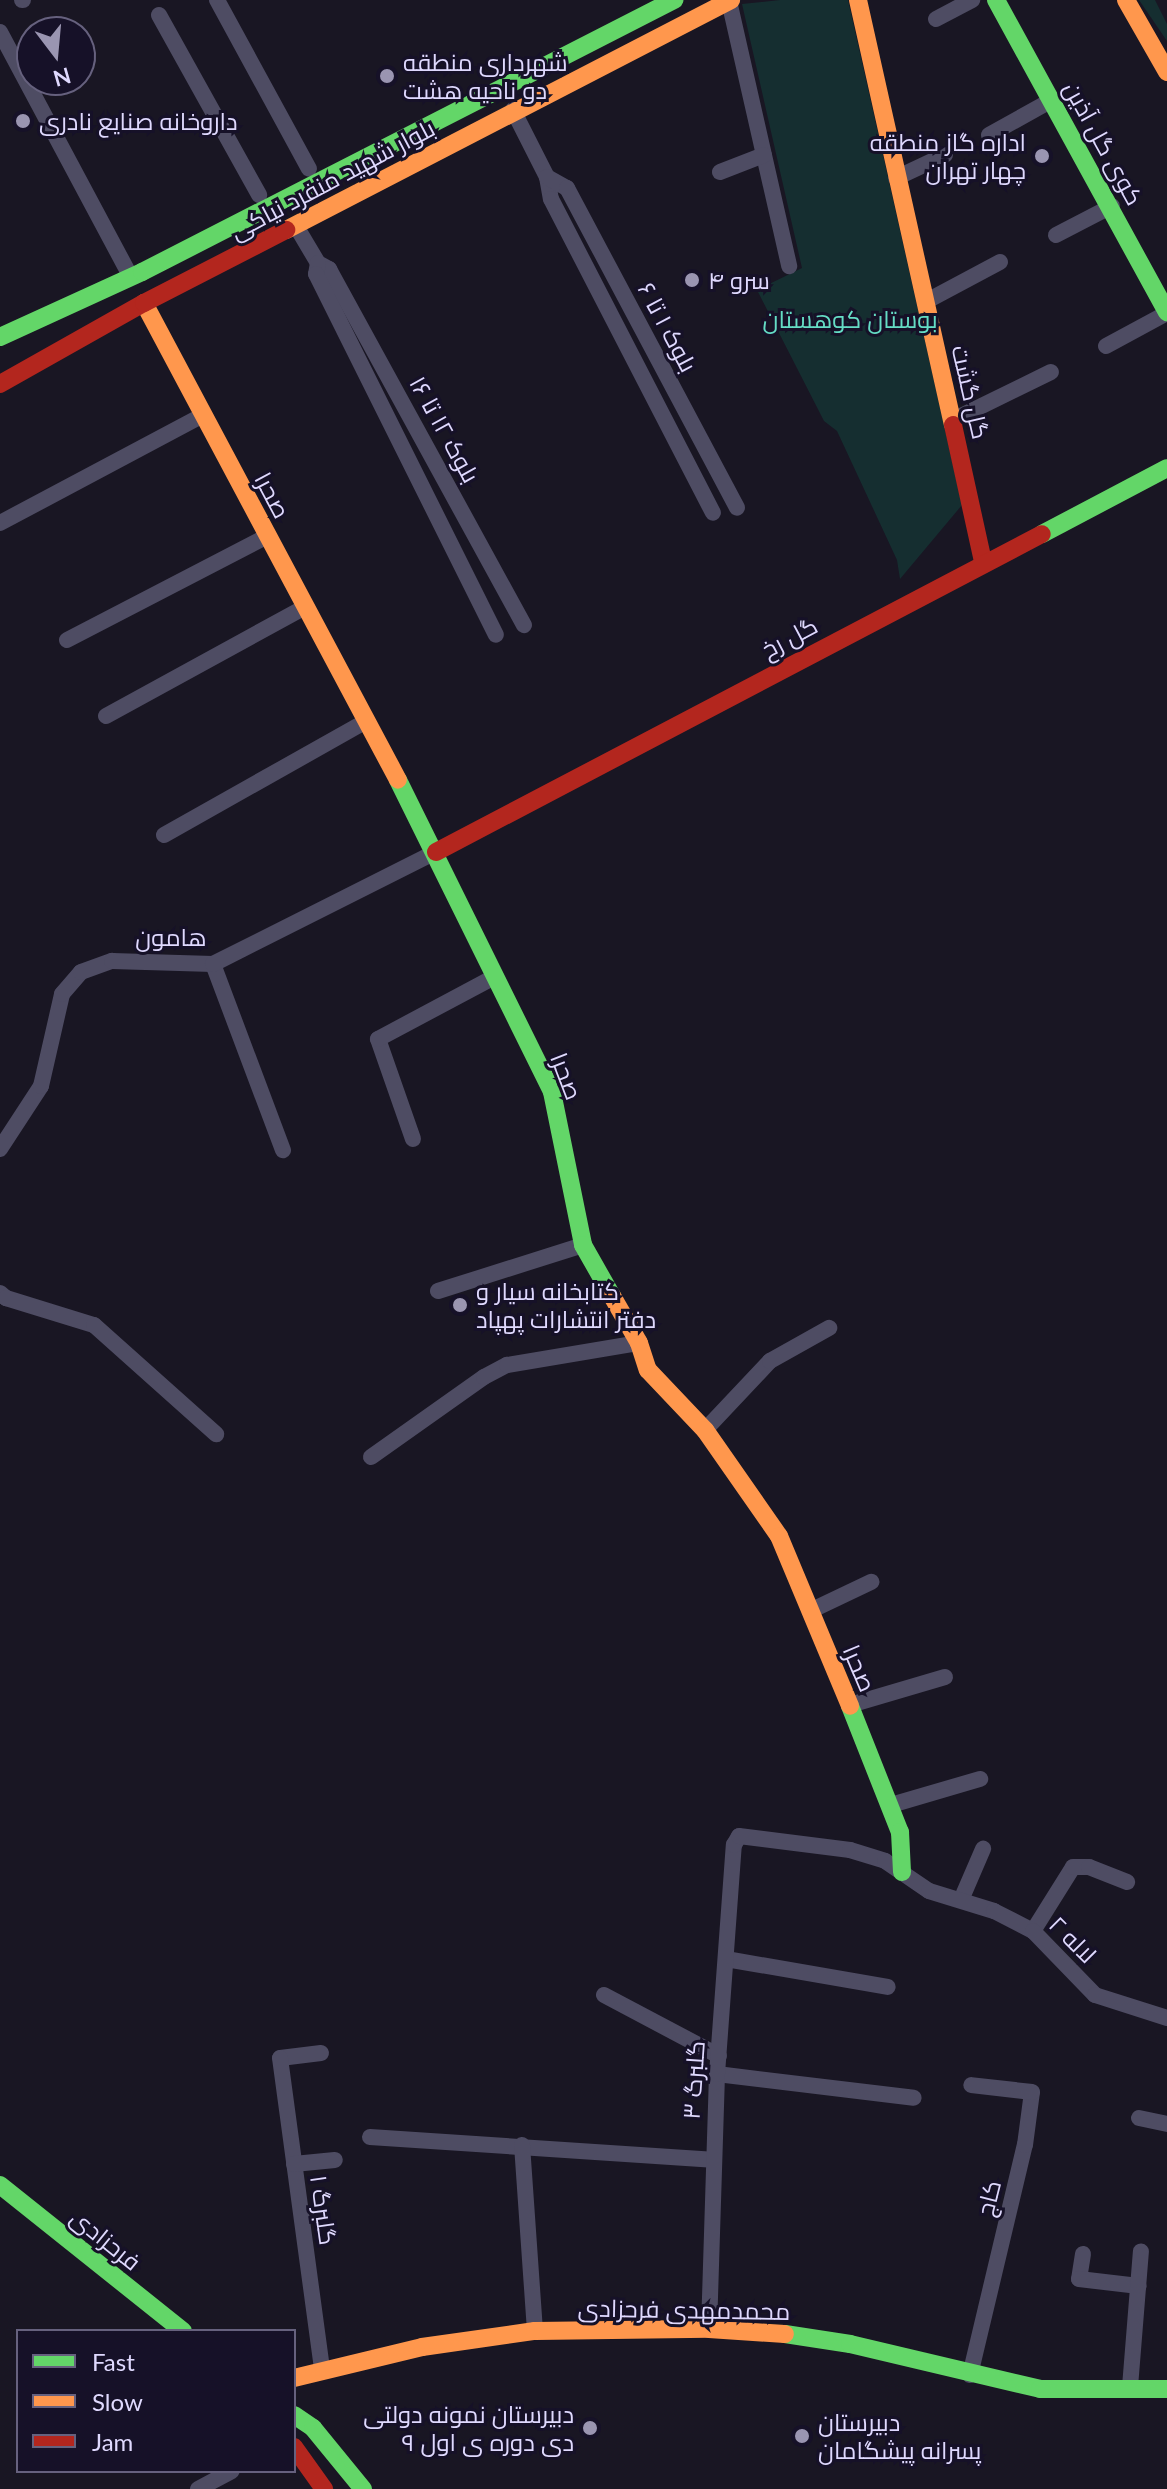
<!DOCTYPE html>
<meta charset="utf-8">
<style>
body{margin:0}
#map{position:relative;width:1167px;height:2489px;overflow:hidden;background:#191623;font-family:Lato,Cairo,sans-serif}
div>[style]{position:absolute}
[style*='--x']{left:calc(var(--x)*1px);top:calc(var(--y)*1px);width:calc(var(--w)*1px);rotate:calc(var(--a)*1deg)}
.green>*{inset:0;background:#152e30}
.street>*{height:16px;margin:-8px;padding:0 8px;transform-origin:8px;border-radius:8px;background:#4e4c63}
.fast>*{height:18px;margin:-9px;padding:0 9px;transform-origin:9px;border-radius:9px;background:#63d668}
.slow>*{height:18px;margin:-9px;padding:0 9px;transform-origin:9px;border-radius:9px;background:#ff974d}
.jam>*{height:18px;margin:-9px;padding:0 9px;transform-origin:9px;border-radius:9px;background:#b3261e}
.dots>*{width:22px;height:22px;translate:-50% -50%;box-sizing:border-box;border:4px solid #161128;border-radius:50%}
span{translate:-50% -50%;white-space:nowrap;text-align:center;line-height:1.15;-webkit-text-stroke:6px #161128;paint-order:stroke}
.poi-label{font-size:24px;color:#dfd9fe}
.left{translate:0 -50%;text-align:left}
.right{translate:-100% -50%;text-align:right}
.street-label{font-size:24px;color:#dfd9fe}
.park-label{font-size:24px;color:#65ddc5}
.legend{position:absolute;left:16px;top:2329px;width:280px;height:144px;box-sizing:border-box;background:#161128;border:2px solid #66617e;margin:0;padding:10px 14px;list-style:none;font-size:24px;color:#dfd9fe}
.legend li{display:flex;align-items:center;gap:16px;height:40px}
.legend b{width:40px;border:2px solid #66617e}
.north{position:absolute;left:16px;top:16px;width:80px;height:80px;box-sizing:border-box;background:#161128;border:2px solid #66617e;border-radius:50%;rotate:164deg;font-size:22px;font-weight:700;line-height:32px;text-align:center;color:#dfd9fe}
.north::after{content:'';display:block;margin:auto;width:28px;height:36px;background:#9a95b1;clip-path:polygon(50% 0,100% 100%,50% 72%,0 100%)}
</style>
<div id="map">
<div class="green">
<i style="clip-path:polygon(780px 0,848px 0,962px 505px,900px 579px,897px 560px,837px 431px,824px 421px,757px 290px,802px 268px,742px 4px)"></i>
<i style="clip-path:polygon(1139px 0,1155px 0,1167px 24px,1167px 41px)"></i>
</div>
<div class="street">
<i style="--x:22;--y:0;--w:1;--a:0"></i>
<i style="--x:217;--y:0;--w:192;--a:61.4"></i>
<i style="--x:729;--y:1;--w:272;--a:77.2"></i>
<i style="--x:159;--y:15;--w:206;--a:60.9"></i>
<i style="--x:936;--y:19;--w:41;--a:-27.8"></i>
<i style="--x:0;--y:32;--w:278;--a:61.9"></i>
<i style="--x:513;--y:110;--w:75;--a:63.1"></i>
<i style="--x:547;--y:177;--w:22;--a:80"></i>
<i style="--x:551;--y:199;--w:353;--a:62.7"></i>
<i style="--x:989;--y:135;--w:72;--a:-29.1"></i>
<i style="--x:720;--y:172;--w:47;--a:-21.1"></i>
<i style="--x:547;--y:177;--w:23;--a:29"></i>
<i style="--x:567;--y:188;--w:362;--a:62"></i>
<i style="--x:896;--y:178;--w:54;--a:-25.1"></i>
<i style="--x:296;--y:226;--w:43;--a:59.3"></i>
<i style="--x:318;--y:263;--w:13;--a:29"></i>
<i style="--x:329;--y:269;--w:406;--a:61.3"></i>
<i style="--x:1056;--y:235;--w:63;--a:-27.4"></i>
<i style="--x:318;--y:263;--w:11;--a:100"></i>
<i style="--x:316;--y:274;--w:403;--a:63.5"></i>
<i style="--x:925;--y:302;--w:85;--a:-28.1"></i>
<i style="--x:1106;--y:346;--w:69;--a:-28.4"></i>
<i style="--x:953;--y:420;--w:109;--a:-26.1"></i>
<i style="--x:0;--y:523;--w:230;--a:-28"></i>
<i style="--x:67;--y:640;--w:226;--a:-27.4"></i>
<i style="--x:106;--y:716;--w:227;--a:-28.7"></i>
<i style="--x:164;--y:835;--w:232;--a:-29.4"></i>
<i style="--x:213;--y:964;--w:199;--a:69.4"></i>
<i style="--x:413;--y:1139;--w:106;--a:-109.3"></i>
<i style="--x:378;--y:1039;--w:132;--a:-28.1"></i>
<i style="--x:0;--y:1149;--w:75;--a:-56.9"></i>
<i style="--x:41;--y:1086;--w:94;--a:-77.1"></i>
<i style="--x:62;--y:994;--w:29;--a:-49"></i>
<i style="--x:81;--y:972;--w:33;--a:-20"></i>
<i style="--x:112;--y:961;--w:101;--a:1.7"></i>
<i style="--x:213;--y:964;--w:250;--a:-26.7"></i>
<i style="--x:438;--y:1291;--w:152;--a:-17.6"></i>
<i style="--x:0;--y:1293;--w:8;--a:40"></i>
<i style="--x:6;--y:1298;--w:92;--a:17.1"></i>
<i style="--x:94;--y:1325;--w:164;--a:41.8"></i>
<i style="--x:705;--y:1430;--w:95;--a:-46.7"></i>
<i style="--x:770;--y:1361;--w:68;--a:-29.2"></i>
<i style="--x:371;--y:1457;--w:138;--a:-35.3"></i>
<i style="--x:484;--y:1377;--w:26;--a:-28"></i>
<i style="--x:507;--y:1365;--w:134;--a:-9.5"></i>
<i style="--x:810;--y:1611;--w:68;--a:-25.4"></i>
<i style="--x:850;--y:1705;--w:99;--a:-16.4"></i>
<i style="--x:891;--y:1805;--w:93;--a:-16.3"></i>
<i style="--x:961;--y:1900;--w:56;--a:-66.7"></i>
<i style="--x:1033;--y:1931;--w:75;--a:-58"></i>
<i style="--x:1073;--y:1867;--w:16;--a:0"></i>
<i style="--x:1089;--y:1867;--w:41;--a:21.5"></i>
<i style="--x:726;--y:1959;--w:164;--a:9.8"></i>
<i style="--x:604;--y:1995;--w:130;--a:27.9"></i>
<i style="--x:321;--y:2053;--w:41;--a:173"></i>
<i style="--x:280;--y:2058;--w:313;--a:82.3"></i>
<i style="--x:717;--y:2074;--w:198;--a:6.9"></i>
<i style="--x:1139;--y:2118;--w:29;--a:12"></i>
<i style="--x:370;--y:2137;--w:343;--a:3.8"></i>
<i style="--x:522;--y:2145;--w:186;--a:86"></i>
<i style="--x:294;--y:2164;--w:41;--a:-5.6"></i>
<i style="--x:1083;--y:2254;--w:25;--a:99"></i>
<i style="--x:1079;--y:2279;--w:60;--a:6.7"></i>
<i style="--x:709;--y:2329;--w:255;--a:-88.2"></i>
<i style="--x:717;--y:2074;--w:230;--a:-85.8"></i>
<i style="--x:734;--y:1845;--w:10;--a:-61"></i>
<i style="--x:739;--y:1836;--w:112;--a:7.2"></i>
<i style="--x:850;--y:1850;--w:37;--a:17"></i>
<i style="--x:885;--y:1861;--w:53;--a:34.3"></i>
<i style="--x:929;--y:1891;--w:68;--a:17.1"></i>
<i style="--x:994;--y:1911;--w:44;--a:27.1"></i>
<i style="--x:1033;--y:1931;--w:89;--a:45.9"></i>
<i style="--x:1095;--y:1995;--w:76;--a:17.7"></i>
<i style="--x:970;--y:2375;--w:236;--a:-76.6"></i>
<i style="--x:1025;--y:2145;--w:53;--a:-82.5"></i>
<i style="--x:1032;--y:2092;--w:61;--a:-173.5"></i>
<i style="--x:1130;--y:2387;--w:136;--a:-85.4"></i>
<i style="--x:198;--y:2489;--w:38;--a:-28"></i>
</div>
<div class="fast">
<i style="--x:996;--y:0;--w:356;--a:61.3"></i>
<i style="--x:0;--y:337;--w:156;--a:-24.6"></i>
<i style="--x:142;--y:272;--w:598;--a:-27.08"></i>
<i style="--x:1042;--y:534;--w:141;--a:-27.8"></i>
<i style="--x:398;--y:780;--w:348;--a:63.7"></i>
<i style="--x:552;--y:1092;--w:156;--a:78.5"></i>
<i style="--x:583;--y:1245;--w:59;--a:60.4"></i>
<i style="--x:850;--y:1706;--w:136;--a:68.4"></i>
<i style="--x:900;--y:1832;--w:40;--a:87.1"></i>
<i style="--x:0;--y:2185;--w:234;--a:38.6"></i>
<i style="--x:785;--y:2334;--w:66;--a:8.7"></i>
<i style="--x:850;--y:2344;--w:195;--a:13.3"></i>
<i style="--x:1040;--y:2389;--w:127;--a:0"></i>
<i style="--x:294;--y:2415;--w:23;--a:34"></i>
<i style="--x:313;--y:2428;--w:79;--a:50.7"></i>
</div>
<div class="slow">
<i style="--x:858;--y:0;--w:435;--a:77.4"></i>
<i style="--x:1126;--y:0;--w:83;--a:60.3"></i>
<i style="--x:286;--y:230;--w:501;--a:-27.33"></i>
<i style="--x:144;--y:303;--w:540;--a:61.96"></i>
<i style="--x:612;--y:1296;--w:54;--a:60.1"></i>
<i style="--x:639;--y:1343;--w:28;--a:72"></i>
<i style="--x:648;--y:1370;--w:83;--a:46.5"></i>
<i style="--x:705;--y:1430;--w:129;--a:55.1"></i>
<i style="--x:779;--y:1536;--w:184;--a:67.3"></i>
<i style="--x:294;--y:2378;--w:132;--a:-13.6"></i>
<i style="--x:422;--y:2347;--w:114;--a:-8.1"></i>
<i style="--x:535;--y:2331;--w:174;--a:-0.7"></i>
<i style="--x:709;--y:2329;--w:76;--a:3.8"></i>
</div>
<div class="jam">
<i style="--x:0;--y:384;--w:165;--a:-29.4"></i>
<i style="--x:144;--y:303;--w:160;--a:-27.2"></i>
<i style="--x:953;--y:425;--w:140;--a:77.6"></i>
<i style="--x:436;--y:852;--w:684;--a:-27.69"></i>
<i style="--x:294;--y:2447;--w:52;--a:54.5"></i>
</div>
<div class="dots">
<i style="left:387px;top:76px;background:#9a95b1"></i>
<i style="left:23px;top:121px;background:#9a95b1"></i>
<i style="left:1042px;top:156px;background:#9a95b1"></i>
<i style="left:692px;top:280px;background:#9a95b1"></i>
<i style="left:460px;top:1305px;background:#9a95b1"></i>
<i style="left:590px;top:2428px;background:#9a95b1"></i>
<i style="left:802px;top:2436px;background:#9a95b1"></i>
</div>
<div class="poi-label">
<span class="left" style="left:403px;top:76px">شهرداری منطقه<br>دو ناحیه هشت</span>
<span class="left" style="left:39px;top:121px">داروخانه صنایع نادری</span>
<span class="right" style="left:1026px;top:156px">اداره گاز منطقه<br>چهار تهران</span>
<span class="left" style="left:708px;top:280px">سرو ۴</span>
<span class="left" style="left:476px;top:1305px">کتابخانه سیار و<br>دفتر انتشارات پهپاد</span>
<span class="right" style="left:574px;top:2428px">دبیرستان نمونه دولتی<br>۹ دی دوره ی اول</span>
<span class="left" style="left:818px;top:2436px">دبیرستان<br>پسرانه پیشگامان</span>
</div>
<div class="street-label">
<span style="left:1104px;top:143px;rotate:61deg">کوی گل آذین</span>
<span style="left:332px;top:179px;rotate:-28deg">بلوار شهید منفرد نیاکی</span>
<span style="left:668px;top:327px;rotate:62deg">بلوک ۱ تا ۶</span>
<span style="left:971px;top:392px;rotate:77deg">گل گشت</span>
<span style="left:445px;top:429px;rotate:61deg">بلوک ۱۲ تا ۱۶</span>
<span style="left:273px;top:495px;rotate:62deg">صحرا</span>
<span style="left:789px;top:637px;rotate:-28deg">گل رخ</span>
<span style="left:171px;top:937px">هامون</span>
<span style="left:567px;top:1076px;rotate:69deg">صحرا</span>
<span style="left:860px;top:1668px;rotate:67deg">صحرا</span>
<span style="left:1073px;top:1939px;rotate:45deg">لاله ۲</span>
<span style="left:693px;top:2080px;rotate:-86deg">گلبرگ ۳</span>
<span style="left:988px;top:2198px;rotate:-76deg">کاج</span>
<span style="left:324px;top:2210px;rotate:82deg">گلبرگ ۱</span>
<span style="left:106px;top:2239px;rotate:39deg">فرحزادی</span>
<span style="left:684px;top:2309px;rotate:1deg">محمدمهدی فرحزادی</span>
</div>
<div class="park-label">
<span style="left:850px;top:319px">بوستان کوهستان</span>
</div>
<ul class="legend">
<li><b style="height:10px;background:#63d668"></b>Fast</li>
<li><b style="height:10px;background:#ff974d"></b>Slow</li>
<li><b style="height:10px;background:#b3261e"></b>Jam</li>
</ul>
<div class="north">N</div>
</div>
